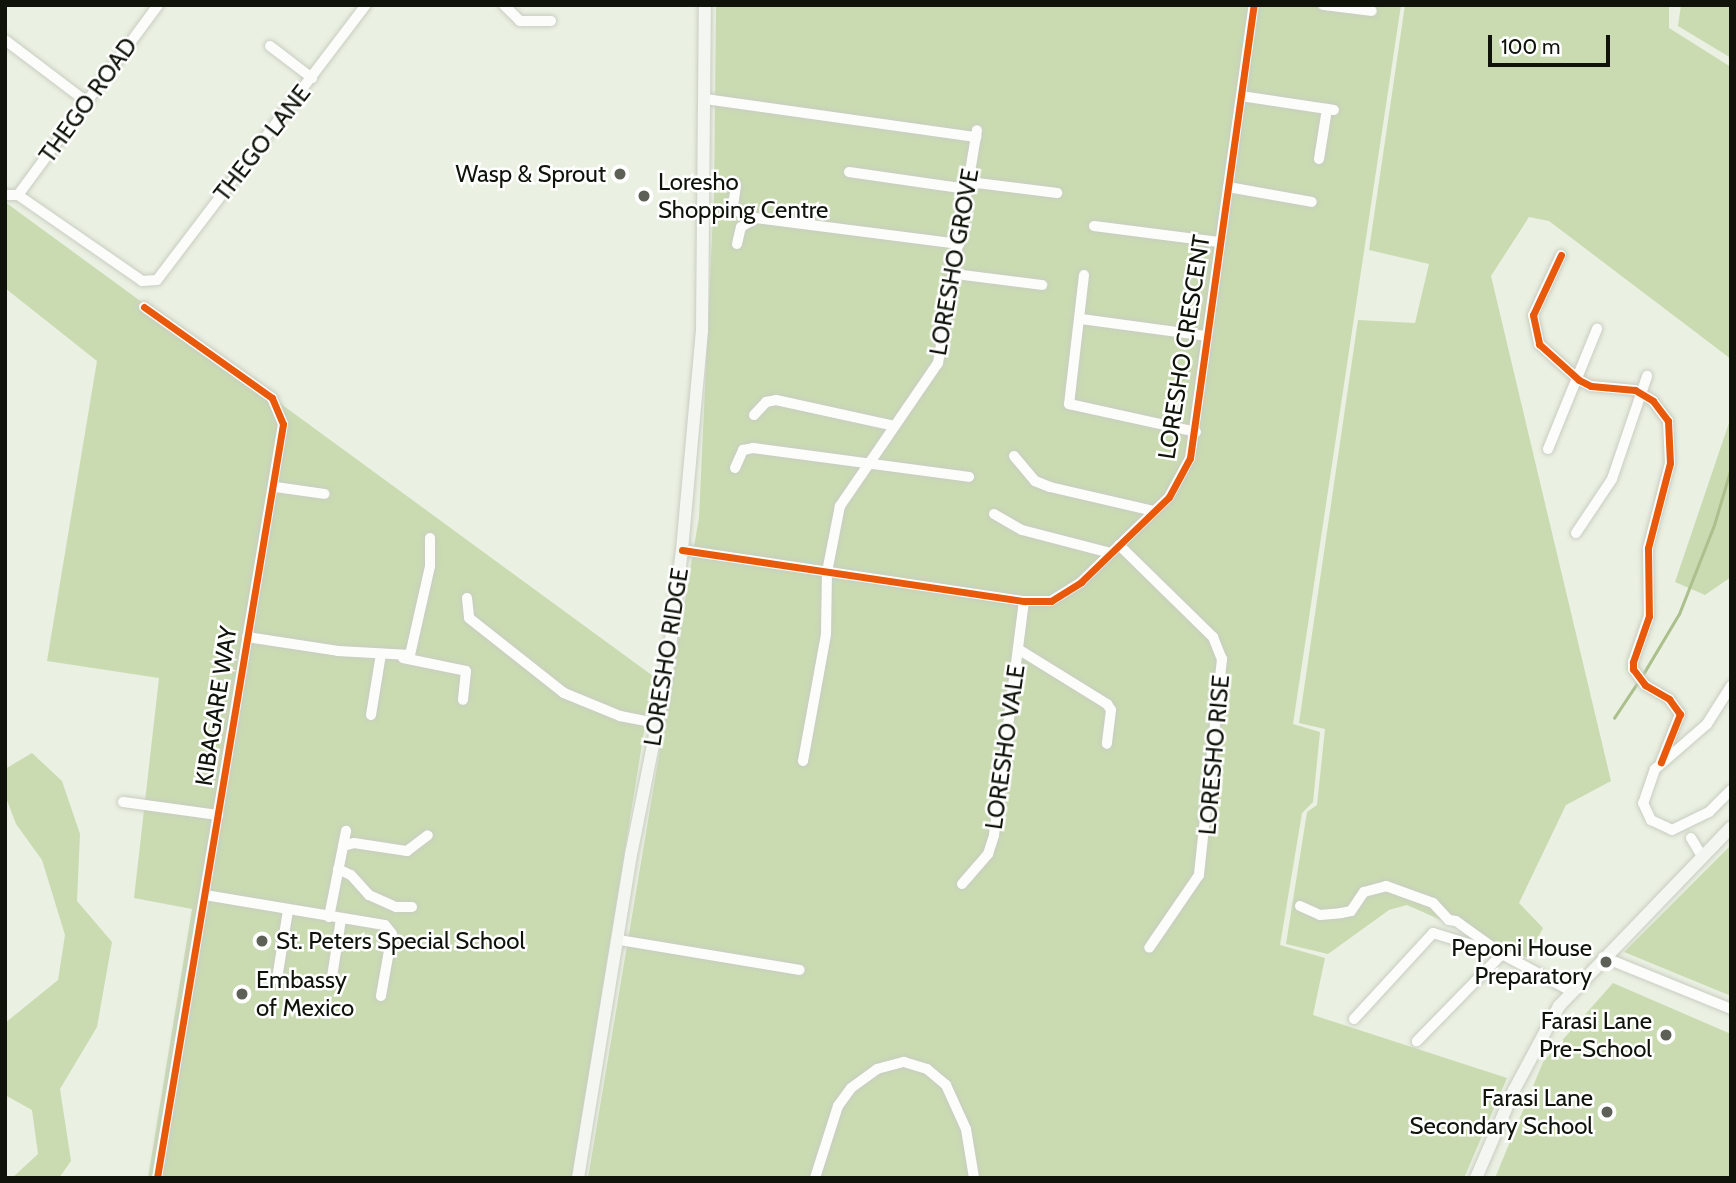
<!DOCTYPE html>
<style>
body{margin:0}
#map{position:relative;width:1736px;height:1183px;overflow:hidden;background:#eaf0e2;font-family:Cabin,sans-serif}
div>[style]{position:absolute}
[style*='--x']{left:calc(var(--x)*1px);top:calc(var(--y)*1px);width:calc(var(--w)*1px);rotate:calc(var(--a)*1deg)}
.green>*{inset:0;background:#cadbb2}
.stream>*{height:2.5px;margin:-1.25px;padding:0 1.25px;transform-origin:1.25px;border-radius:1.25px;background:#acc08d}
.roads{filter:drop-shadow(0 0 2px #c8cdc1) drop-shadow(0 0 2px #c8cdc1)}
.street>*{height:10px;margin:-5px;padding:0 5px;transform-origin:5px;border-radius:5px;background:#fcfdfb}
.secondary>*{height:12px;margin:-6px;padding:0 6px;transform-origin:6px;border-radius:6px;background:#f4f7f1}
.cycleway>*{height:7px;margin:-3.5px;padding:0 3.5px;transform-origin:3.5px;border-radius:3.5px;background:#e8590c}
.dots>*{width:19px;height:19px;translate:-50% -50%;box-sizing:border-box;border:4px solid #fff;border-radius:50%}
span{translate:-50% -50%;white-space:nowrap;text-align:center;line-height:1.15;-webkit-text-stroke:5px #fff;paint-order:stroke}
.street-label{font-size:24px;color:#0f130a}
.poi-label{font-size:24px;color:#0f130a}
.right{translate:-100% -50%;text-align:right}
.left{translate:0 -50%;text-align:left}
.frame{position:absolute;inset:0;border:7px solid #0f130a;pointer-events:none}
.scale{position:absolute;left:1488px;top:35px;width:122px;height:32px;box-sizing:border-box;border:4px solid #0f130a;border-top:0;padding-left:9px;font-size:21px;line-height:24px;white-space:nowrap;color:#0f130a;-webkit-text-stroke:5px #fff;paint-order:stroke}
</style>
<div id="map">
<div class="green">
<i style="clip-path:polygon(716px 5px,1401px 5px,1293px 724px,1320px 732px,1313px 802px,1302px 813px,1280px 945px,1325px 958px,1313px 1015px,1507px 1078px,1464px 1178px,588px 1178px,699px 517px,714px 194px)"></i>
<i style="clip-path:polygon(1405px 5px,1669px 5px,1669px 28px,1731px 67px,1731px 359px,1549px 221px,1529px 217px,1491px 276px,1611px 781px,1566px 805px,1519px 903px,1543px 928px,1527px 958px,1407px 905px,1389px 910px,1328px 954px,1286px 944px,1307px 812px,1317px 805px,1325px 729px,1299px 723px,1358px 320px,1415px 323px,1429px 264px,1369px 250px)"></i>
<i style="clip-path:polygon(1681px 5px,1731px 5px,1731px 58px,1678px 26px)"></i>
<i style="clip-path:polygon(5px 202px,653px 676px,572px 1178px,148px 1178px,192px 909px,134px 898px,159px 678px,47px 661px,97px 361px,5px 288px)"></i>
<i style="clip-path:polygon(1731px 417px,1731px 577px,1705px 595px,1675px 582px)"></i>
<i style="clip-path:polygon(32px 753px,62px 781px,80px 834px,77px 901px,112px 942px,97px 1027px,60px 1089px,71px 1161px,59px 1178px,12px 1178px,38px 1154px,32px 1110px,5px 1095px,5px 1023px,58px 980px,65px 935px,42px 860px,16px 824px,5px 795px,5px 769px)"></i>
<i style="clip-path:polygon(1731px 845px,1731px 996px,1624px 952px)"></i>
<i style="clip-path:polygon(1613px 983px,1731px 1034px,1731px 1178px,1495px 1178px,1543px 1062px)"></i>
</div>
<div class="stream">
<i style="--x:1642;--y:676;--w:72;--a:-59.2"></i>
<i style="--x:1679;--y:614;--w:96;--a:-68.5"></i>
<i style="--x:1714;--y:525;--w:59;--a:-73.4"></i>
<i style="--x:1614;--y:718;--w:43;--a:-56.3"></i>
</div>
<div class="roads">
<div class="street">
<i style="--x:504;--y:5;--w:23;--a:45"></i>
<i style="--x:520;--y:21;--w:31;--a:0"></i>
<i style="--x:1323;--y:5;--w:49;--a:7"></i>
<i style="--x:5;--y:40;--w:103;--a:37.1"></i>
<i style="--x:270;--y:46;--w:53;--a:37.3"></i>
<i style="--x:1241;--y:96;--w:94;--a:8.6"></i>
<i style="--x:705;--y:99;--w:274;--a:8"></i>
<i style="--x:1319;--y:159;--w:51;--a:-80.9"></i>
<i style="--x:849;--y:172;--w:119;--a:8.2"></i>
<i style="--x:969;--y:182;--w:89;--a:7.1"></i>
<i style="--x:736;--y:185;--w:22;--a:98"></i>
<i style="--x:733;--y:207;--w:21;--a:39"></i>
<i style="--x:1228;--y:187;--w:85;--a:10.1"></i>
<i style="--x:5;--y:195;--w:13;--a:0"></i>
<i style="--x:18;--y:195;--w:151;--a:34.7"></i>
<i style="--x:142;--y:281;--w:15;--a:-4"></i>
<i style="--x:157;--y:280;--w:345;--a:-52.8"></i>
<i style="--x:18;--y:195;--w:236;--a:-53.6"></i>
<i style="--x:1094;--y:226;--w:126;--a:7.3"></i>
<i style="--x:737;--y:244;--w:17;--a:-77"></i>
<i style="--x:741;--y:227;--w:17;--a:-31"></i>
<i style="--x:756;--y:218;--w:205;--a:7.3"></i>
<i style="--x:1561;--y:255;--w:66;--a:115"></i>
<i style="--x:1533;--y:315;--w:30;--a:78"></i>
<i style="--x:1539;--y:344;--w:54;--a:42"></i>
<i style="--x:1579;--y:380;--w:13;--a:27"></i>
<i style="--x:1591;--y:386;--w:44;--a:5.2"></i>
<i style="--x:1635;--y:390;--w:21;--a:31"></i>
<i style="--x:1653;--y:401;--w:25;--a:53"></i>
<i style="--x:1668;--y:421;--w:42;--a:87.3"></i>
<i style="--x:1670;--y:463;--w:88;--a:104.5"></i>
<i style="--x:1648;--y:548;--w:68;--a:89.2"></i>
<i style="--x:1649;--y:616;--w:49;--a:109.2"></i>
<i style="--x:1633;--y:662;--w:7;--a:90"></i>
<i style="--x:1633;--y:669;--w:20;--a:53"></i>
<i style="--x:1645;--y:685;--w:28;--a:30"></i>
<i style="--x:1669;--y:699;--w:19;--a:54"></i>
<i style="--x:1680;--y:714;--w:52;--a:111.6"></i>
<i style="--x:955;--y:274;--w:88;--a:7.2"></i>
<i style="--x:1084;--y:275;--w:130;--a:96.6"></i>
<i style="--x:1069;--y:404;--w:130;--a:12.4"></i>
<i style="--x:144;--y:307;--w:157;--a:35.4"></i>
<i style="--x:272;--y:398;--w:28;--a:67"></i>
<i style="--x:283;--y:424;--w:764;--a:99.49"></i>
<i style="--x:1081;--y:319;--w:126;--a:7.7"></i>
<i style="--x:754;--y:415;--w:18;--a:-47"></i>
<i style="--x:766;--y:402;--w:10;--a:-11"></i>
<i style="--x:776;--y:400;--w:121;--a:12.4"></i>
<i style="--x:1548;--y:449;--w:130;--a:-67.8"></i>
<i style="--x:1014;--y:456;--w:33;--a:50"></i>
<i style="--x:1035;--y:481;--w:16;--a:22"></i>
<i style="--x:1050;--y:487;--w:107;--a:13"></i>
<i style="--x:735;--y:468;--w:20;--a:-66"></i>
<i style="--x:743;--y:450;--w:10;--a:-11"></i>
<i style="--x:753;--y:448;--w:218;--a:7.6"></i>
<i style="--x:275;--y:487;--w:50;--a:8"></i>
<i style="--x:994;--y:514;--w:32;--a:30"></i>
<i style="--x:1022;--y:530;--w:91;--a:14.6"></i>
<i style="--x:1576;--y:533;--w:65;--a:-56.3"></i>
<i style="--x:1612;--y:479;--w:109;--a:-71.2"></i>
<i style="--x:1119;--y:545;--w:132;--a:44.4"></i>
<i style="--x:1213;--y:637;--w:24;--a:68"></i>
<i style="--x:1222;--y:659;--w:217;--a:96.1"></i>
<i style="--x:1199;--y:875;--w:88;--a:124.4"></i>
<i style="--x:682;--y:550;--w:346;--a:8.5"></i>
<i style="--x:1024;--y:601;--w:27;--a:0"></i>
<i style="--x:1051;--y:601;--w:36;--a:-32"></i>
<i style="--x:1081;--y:582;--w:122;--a:-44"></i>
<i style="--x:1169;--y:497;--w:44;--a:-61.7"></i>
<i style="--x:1190;--y:458;--w:457;--a:-82"></i>
<i style="--x:467;--y:598;--w:20;--a:84"></i>
<i style="--x:469;--y:618;--w:121;--a:38.3"></i>
<i style="--x:564;--y:693;--w:61;--a:22.3"></i>
<i style="--x:620;--y:716;--w:37;--a:11"></i>
<i style="--x:247;--y:637;--w:92;--a:8.7"></i>
<i style="--x:338;--y:651;--w:72;--a:3.2"></i>
<i style="--x:410;--y:655;--w:91;--a:-77.3"></i>
<i style="--x:430;--y:566;--w:28;--a:-90"></i>
<i style="--x:1018;--y:649;--w:105;--a:31.7"></i>
<i style="--x:1107;--y:704;--w:7;--a:56"></i>
<i style="--x:1111;--y:710;--w:34;--a:97"></i>
<i style="--x:403;--y:658;--w:64;--a:11.7"></i>
<i style="--x:466;--y:671;--w:29;--a:96"></i>
<i style="--x:1731;--y:686;--w:45;--a:122.3"></i>
<i style="--x:1707;--y:724;--w:69;--a:139.1"></i>
<i style="--x:1655;--y:769;--w:36;--a:109"></i>
<i style="--x:1643;--y:803;--w:19;--a:65"></i>
<i style="--x:1651;--y:820;--w:23;--a:25"></i>
<i style="--x:1672;--y:830;--w:41;--a:-25.9"></i>
<i style="--x:1709;--y:812;--w:31;--a:-45"></i>
<i style="--x:371;--y:715;--w:62;--a:-80.7"></i>
<i style="--x:803;--y:761;--w:129;--a:-79.7"></i>
<i style="--x:826;--y:634;--w:62;--a:-89.1"></i>
<i style="--x:827;--y:572;--w:67;--a:-78.9"></i>
<i style="--x:840;--y:506;--w:173;--a:-55.6"></i>
<i style="--x:938;--y:363;--w:236;--a:-80.5"></i>
<i style="--x:123;--y:802;--w:96;--a:7.8"></i>
<i style="--x:1691;--y:838;--w:21;--a:59"></i>
<i style="--x:343;--y:846;--w:11;--a:-15"></i>
<i style="--x:354;--y:843;--w:54;--a:8.6"></i>
<i style="--x:407;--y:851;--w:26;--a:-37"></i>
<i style="--x:338;--y:869;--w:14;--a:25"></i>
<i style="--x:351;--y:875;--w:27;--a:48"></i>
<i style="--x:369;--y:895;--w:30;--a:24"></i>
<i style="--x:396;--y:907;--w:16;--a:0"></i>
<i style="--x:962;--y:884;--w:40;--a:-49"></i>
<i style="--x:988;--y:854;--w:20;--a:-72"></i>
<i style="--x:994;--y:835;--w:236;--a:-82.7"></i>
<i style="--x:205;--y:895;--w:182;--a:9.5"></i>
<i style="--x:385;--y:925;--w:11;--a:52"></i>
<i style="--x:392;--y:934;--w:63;--a:100.1"></i>
<i style="--x:1300;--y:906;--w:22;--a:24"></i>
<i style="--x:1320;--y:915;--w:21;--a:-5"></i>
<i style="--x:1341;--y:913;--w:10;--a:-11"></i>
<i style="--x:1351;--y:911;--w:23;--a:-56"></i>
<i style="--x:1364;--y:892;--w:23;--a:-15"></i>
<i style="--x:1386;--y:886;--w:50;--a:19.9"></i>
<i style="--x:1433;--y:903;--w:23;--a:47"></i>
<i style="--x:1449;--y:920;--w:7;--a:8"></i>
<i style="--x:1456;--y:921;--w:57;--a:35.7"></i>
<i style="--x:1502;--y:954;--w:122;--a:134.3"></i>
<i style="--x:329;--y:917;--w:88;--a:-78.8"></i>
<i style="--x:619;--y:940;--w:183;--a:9.4"></i>
<i style="--x:1603;--y:957;--w:138;--a:22.1"></i>
<i style="--x:332;--y:977;--w:59;--a:-81.2"></i>
<i style="--x:277;--y:979;--w:70;--a:-80.9"></i>
<i style="--x:1354;--y:1019;--w:117;--a:-47.4"></i>
<i style="--x:1433;--y:933;--w:72;--a:16.9"></i>
<i style="--x:1502;--y:954;--w:78;--a:28.2"></i>
<i style="--x:815;--y:1178;--w:76;--a:-72.3"></i>
<i style="--x:838;--y:1106;--w:22;--a:-54"></i>
<i style="--x:851;--y:1088;--w:32;--a:-36"></i>
<i style="--x:877;--y:1069;--w:28;--a:-15"></i>
<i style="--x:904;--y:1062;--w:24;--a:17"></i>
<i style="--x:927;--y:1069;--w:25;--a:40"></i>
<i style="--x:946;--y:1085;--w:48;--a:65.6"></i>
<i style="--x:966;--y:1129;--w:50;--a:80.7"></i>
</div>
<div class="secondary">
<i style="--x:578;--y:1178;--w:332;--a:-80.7"></i>
<i style="--x:632;--y:850;--w:173;--a:-78.7"></i>
<i style="--x:666;--y:680;--w:131;--a:-83"></i>
<i style="--x:682;--y:550;--w:220;--a:-84.8"></i>
<i style="--x:702;--y:331;--w:326;--a:-89.5"></i>
<i style="--x:1476;--y:1178;--w:96;--a:-66.6"></i>
<i style="--x:1514;--y:1090;--w:95;--a:-61.8"></i>
<i style="--x:1559;--y:1006;--w:248;--a:-46.1"></i>
</div>
</div>
<div class="cycleway">
<i style="--x:1561;--y:255;--w:66;--a:115"></i>
<i style="--x:1533;--y:315;--w:30;--a:78"></i>
<i style="--x:1539;--y:344;--w:54;--a:42"></i>
<i style="--x:1579;--y:380;--w:13;--a:27"></i>
<i style="--x:1591;--y:386;--w:44;--a:5.2"></i>
<i style="--x:1635;--y:390;--w:21;--a:31"></i>
<i style="--x:1653;--y:401;--w:25;--a:53"></i>
<i style="--x:1668;--y:421;--w:42;--a:87.3"></i>
<i style="--x:1670;--y:463;--w:88;--a:104.5"></i>
<i style="--x:1648;--y:548;--w:68;--a:89.2"></i>
<i style="--x:1649;--y:616;--w:49;--a:109.2"></i>
<i style="--x:1633;--y:662;--w:7;--a:90"></i>
<i style="--x:1633;--y:669;--w:20;--a:53"></i>
<i style="--x:1645;--y:685;--w:28;--a:30"></i>
<i style="--x:1669;--y:699;--w:19;--a:54"></i>
<i style="--x:1680;--y:714;--w:52;--a:111.6"></i>
<i style="--x:144;--y:307;--w:157;--a:35.4"></i>
<i style="--x:272;--y:398;--w:28;--a:67"></i>
<i style="--x:283;--y:424;--w:764;--a:99.49"></i>
<i style="--x:682;--y:550;--w:346;--a:8.5"></i>
<i style="--x:1024;--y:601;--w:27;--a:0"></i>
<i style="--x:1051;--y:601;--w:36;--a:-32"></i>
<i style="--x:1081;--y:582;--w:122;--a:-44"></i>
<i style="--x:1169;--y:497;--w:44;--a:-61.7"></i>
<i style="--x:1190;--y:458;--w:457;--a:-82"></i>
</div>
<div class="dots">
<i style="left:620px;top:174px;background:#5c6056"></i>
<i style="left:644px;top:196px;background:#5c6056"></i>
<i style="left:262px;top:941px;background:#5c6056"></i>
<i style="left:1606px;top:962px;background:#5c6056"></i>
<i style="left:242px;top:994px;background:#5c6056"></i>
<i style="left:1666px;top:1035px;background:#5c6056"></i>
<i style="left:1607px;top:1112px;background:#5c6056"></i>
</div>
<div class="street-label">
<span style="left:88px;top:100px;rotate:-54deg">THEGO ROAD</span>
<span style="left:262px;top:143px;rotate:-52deg">THEGO LANE</span>
<span style="left:954px;top:262px;rotate:-80deg">LORESHO GROVE</span>
<span style="left:1184px;top:347px;rotate:-81deg">LORESHO CRESCENT</span>
<span style="left:666px;top:657px;rotate:-81deg">LORESHO RIDGE</span>
<span style="left:216px;top:706px;rotate:-81deg">KIBAGARE WAY</span>
<span style="left:1005px;top:747px;rotate:-82deg">LORESHO VALE</span>
<span style="left:1214px;top:755px;rotate:-85deg">LORESHO RISE</span>
</div>
<div class="poi-label">
<span class="right" style="left:606px;top:174px">Wasp &amp; Sprout</span>
<span class="left" style="left:658px;top:196px">Loresho<br>Shopping Centre</span>
<span class="left" style="left:276px;top:941px">St. Peters Special School</span>
<span class="right" style="left:1592px;top:962px">Peponi House<br>Preparatory</span>
<span class="left" style="left:256px;top:994px">Embassy<br>of Mexico</span>
<span class="right" style="left:1652px;top:1035px">Farasi Lane<br>Pre-School</span>
<span class="right" style="left:1593px;top:1112px">Farasi Lane<br>Secondary School</span>
</div>
<div class="frame"></div>
<div class="scale">100 m</div>
</div>
